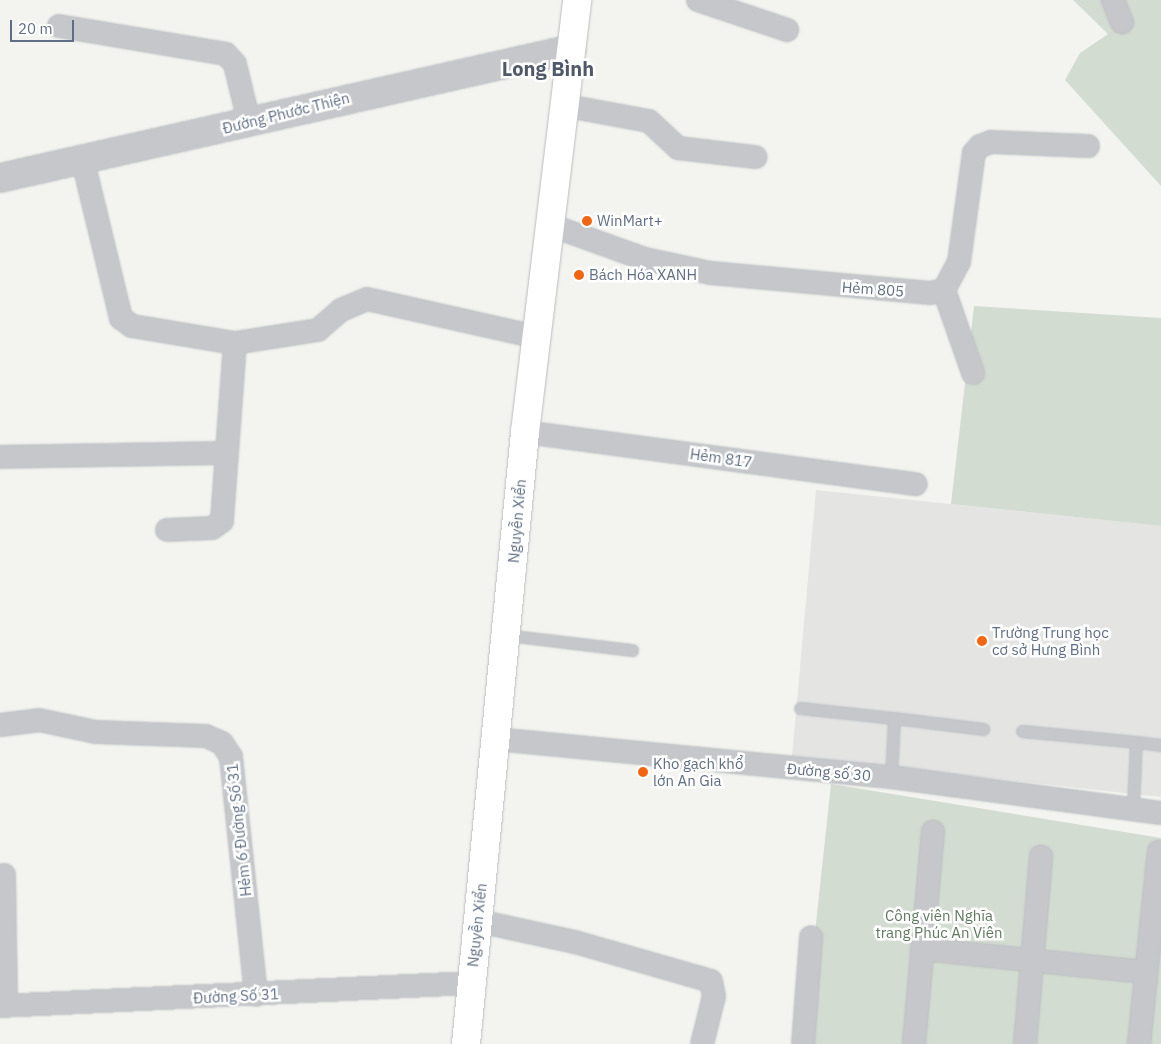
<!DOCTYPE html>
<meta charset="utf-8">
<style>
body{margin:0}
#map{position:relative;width:1161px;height:1044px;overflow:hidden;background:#f3f4ef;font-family:"IBM Plex Sans",sans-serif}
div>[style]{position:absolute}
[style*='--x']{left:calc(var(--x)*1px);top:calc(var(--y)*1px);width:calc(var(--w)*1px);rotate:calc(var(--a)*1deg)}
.built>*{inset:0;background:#e4e4e3}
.green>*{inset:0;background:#d3dcd0}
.roads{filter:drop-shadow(0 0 1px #b9bcc1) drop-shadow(0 0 1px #b9bcc1)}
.service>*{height:11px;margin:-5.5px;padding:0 5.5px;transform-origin:5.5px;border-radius:5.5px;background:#c5c7cb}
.minor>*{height:22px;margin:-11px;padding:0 11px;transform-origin:11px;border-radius:11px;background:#c5c7cb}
.tertiary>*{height:28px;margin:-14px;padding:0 14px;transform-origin:14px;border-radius:14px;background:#c5c7cb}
.secondary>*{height:28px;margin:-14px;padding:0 14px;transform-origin:14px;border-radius:14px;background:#fff}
.dots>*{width:14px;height:14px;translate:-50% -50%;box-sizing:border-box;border:2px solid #fff;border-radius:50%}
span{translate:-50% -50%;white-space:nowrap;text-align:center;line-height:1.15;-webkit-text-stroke:5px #fff;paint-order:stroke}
.street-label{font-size:15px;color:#606e83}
.poi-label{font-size:15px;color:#606e83}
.left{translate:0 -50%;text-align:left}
.park-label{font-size:15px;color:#617a5f}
.district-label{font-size:20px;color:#4f5967;font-weight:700}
.scale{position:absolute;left:10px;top:20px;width:64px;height:22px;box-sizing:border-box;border:2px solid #606e83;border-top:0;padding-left:6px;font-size:15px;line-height:18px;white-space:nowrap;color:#606e83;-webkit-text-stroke:4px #fff;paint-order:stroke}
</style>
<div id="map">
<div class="built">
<i style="clip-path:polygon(816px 490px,1161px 526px,1161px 797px,792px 756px)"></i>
</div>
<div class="green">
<i style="clip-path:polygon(1073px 0,1161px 0,1161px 186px,1065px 80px,1080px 53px,1108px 34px)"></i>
<i style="clip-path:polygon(974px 306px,1161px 318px,1161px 526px,951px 504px)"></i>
<i style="clip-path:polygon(831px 784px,1161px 838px,1161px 1044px,803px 1044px)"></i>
</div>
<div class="roads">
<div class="service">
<i style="--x:506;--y:635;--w:127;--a:6.8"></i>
<i style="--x:800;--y:708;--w:95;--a:6.1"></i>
<i style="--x:894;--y:718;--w:59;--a:92.9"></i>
<i style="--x:894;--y:718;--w:90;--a:7"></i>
<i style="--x:1022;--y:731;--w:115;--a:5.5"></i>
<i style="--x:1136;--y:742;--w:64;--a:92.7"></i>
<i style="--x:1136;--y:742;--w:25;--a:7"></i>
</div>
<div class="minor">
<i style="--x:698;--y:0;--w:94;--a:18.6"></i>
<i style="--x:1113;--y:0;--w:24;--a:68"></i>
<i style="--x:59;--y:26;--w:169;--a:9.5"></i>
<i style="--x:226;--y:54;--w:13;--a:48"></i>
<i style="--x:235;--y:64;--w:60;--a:76.4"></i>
<i style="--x:567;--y:106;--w:83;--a:10.4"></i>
<i style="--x:649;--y:121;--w:40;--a:43"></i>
<i style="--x:678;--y:148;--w:78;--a:6.7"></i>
<i style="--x:83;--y:161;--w:162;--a:76.4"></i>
<i style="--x:121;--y:318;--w:14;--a:36"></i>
<i style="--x:132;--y:326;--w:104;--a:9.4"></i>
<i style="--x:235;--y:343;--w:178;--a:94.2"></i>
<i style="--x:222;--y:521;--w:12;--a:145"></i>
<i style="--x:212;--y:528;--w:45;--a:177.5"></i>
<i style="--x:550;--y:225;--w:101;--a:19.7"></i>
<i style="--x:645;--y:259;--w:67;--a:12"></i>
<i style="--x:711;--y:273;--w:220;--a:5.2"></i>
<i style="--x:930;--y:293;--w:14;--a:-12"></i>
<i style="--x:944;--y:290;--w:32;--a:-62"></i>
<i style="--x:959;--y:262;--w:110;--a:-82.2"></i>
<i style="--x:974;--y:153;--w:9;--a:-49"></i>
<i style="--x:980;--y:146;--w:12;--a:-20"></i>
<i style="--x:991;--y:142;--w:97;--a:2.4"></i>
<i style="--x:944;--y:290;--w:88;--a:70.7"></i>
<i style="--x:235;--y:343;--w:84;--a:-8.9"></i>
<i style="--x:318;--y:330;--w:30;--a:-41"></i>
<i style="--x:341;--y:310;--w:28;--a:-23"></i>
<i style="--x:367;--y:299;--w:174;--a:12.6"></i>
<i style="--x:525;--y:432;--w:394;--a:7.6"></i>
<i style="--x:0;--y:457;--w:227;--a:-1"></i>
<i style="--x:0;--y:725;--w:39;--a:-7"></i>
<i style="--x:39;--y:720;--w:58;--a:11.9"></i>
<i style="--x:96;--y:732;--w:110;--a:2.1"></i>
<i style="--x:206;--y:736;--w:17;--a:24"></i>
<i style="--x:222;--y:743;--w:17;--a:57"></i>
<i style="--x:231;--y:757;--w:239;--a:84"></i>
<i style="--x:495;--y:739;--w:398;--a:5.5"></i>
<i style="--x:891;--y:777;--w:272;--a:7.6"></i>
<i style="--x:4;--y:875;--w:130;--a:89.1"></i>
<i style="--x:478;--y:921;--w:99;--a:12.2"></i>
<i style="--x:575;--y:942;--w:141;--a:16"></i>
<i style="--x:711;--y:981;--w:15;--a:79"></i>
<i style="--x:714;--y:996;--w:49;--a:104"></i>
<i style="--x:922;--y:949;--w:225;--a:5.9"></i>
<i style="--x:0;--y:1006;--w:472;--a:-2.8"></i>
<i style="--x:803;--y:1044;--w:107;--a:-85.7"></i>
<i style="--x:914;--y:1044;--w:213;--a:-84.9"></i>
<i style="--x:1025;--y:1044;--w:188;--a:-85.1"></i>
<i style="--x:1139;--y:1044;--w:193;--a:-84.1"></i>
</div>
<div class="tertiary">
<i style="--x:0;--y:178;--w:586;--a:-12.71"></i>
</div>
<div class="secondary">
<i style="--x:466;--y:1044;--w:615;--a:-84.49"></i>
<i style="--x:525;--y:432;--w:435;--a:-83.1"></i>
</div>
</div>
<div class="dots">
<i style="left:587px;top:221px;background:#f36510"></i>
<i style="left:579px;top:275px;background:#f36510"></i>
<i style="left:982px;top:641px;background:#f36510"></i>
<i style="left:643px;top:772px;background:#f36510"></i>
</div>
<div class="street-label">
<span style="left:286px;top:113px;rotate:-14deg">Đường Phước Thiện</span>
<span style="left:873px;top:289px;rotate:4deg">Hẻm 805</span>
<span style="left:721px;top:458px;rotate:8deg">Hẻm 817</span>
<span style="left:517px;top:521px;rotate:-85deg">Nguyễn Xiển</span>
<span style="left:829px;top:772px;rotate:5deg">Đường số 30</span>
<span style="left:239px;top:830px;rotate:-96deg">Hẻm 6 Đường Số 31</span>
<span style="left:477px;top:925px;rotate:-84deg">Nguyễn Xiển</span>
<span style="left:236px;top:996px;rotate:-3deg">Đường Số 31</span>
</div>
<div class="poi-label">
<span class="left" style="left:597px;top:221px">WinMart+</span>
<span class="left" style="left:589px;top:275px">Bách Hóa XANH</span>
<span class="left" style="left:992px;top:641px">Trường Trung học<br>cơ sở Hưng Bình</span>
<span class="left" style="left:653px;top:772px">Kho gạch khổ<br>lớn An Gia</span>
</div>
<div class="park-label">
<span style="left:939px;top:924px">Công viên Nghĩa<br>trang Phúc An Viên</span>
</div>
<div class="district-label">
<span style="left:548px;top:68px">Long Bình</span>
</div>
<div class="scale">20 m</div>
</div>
